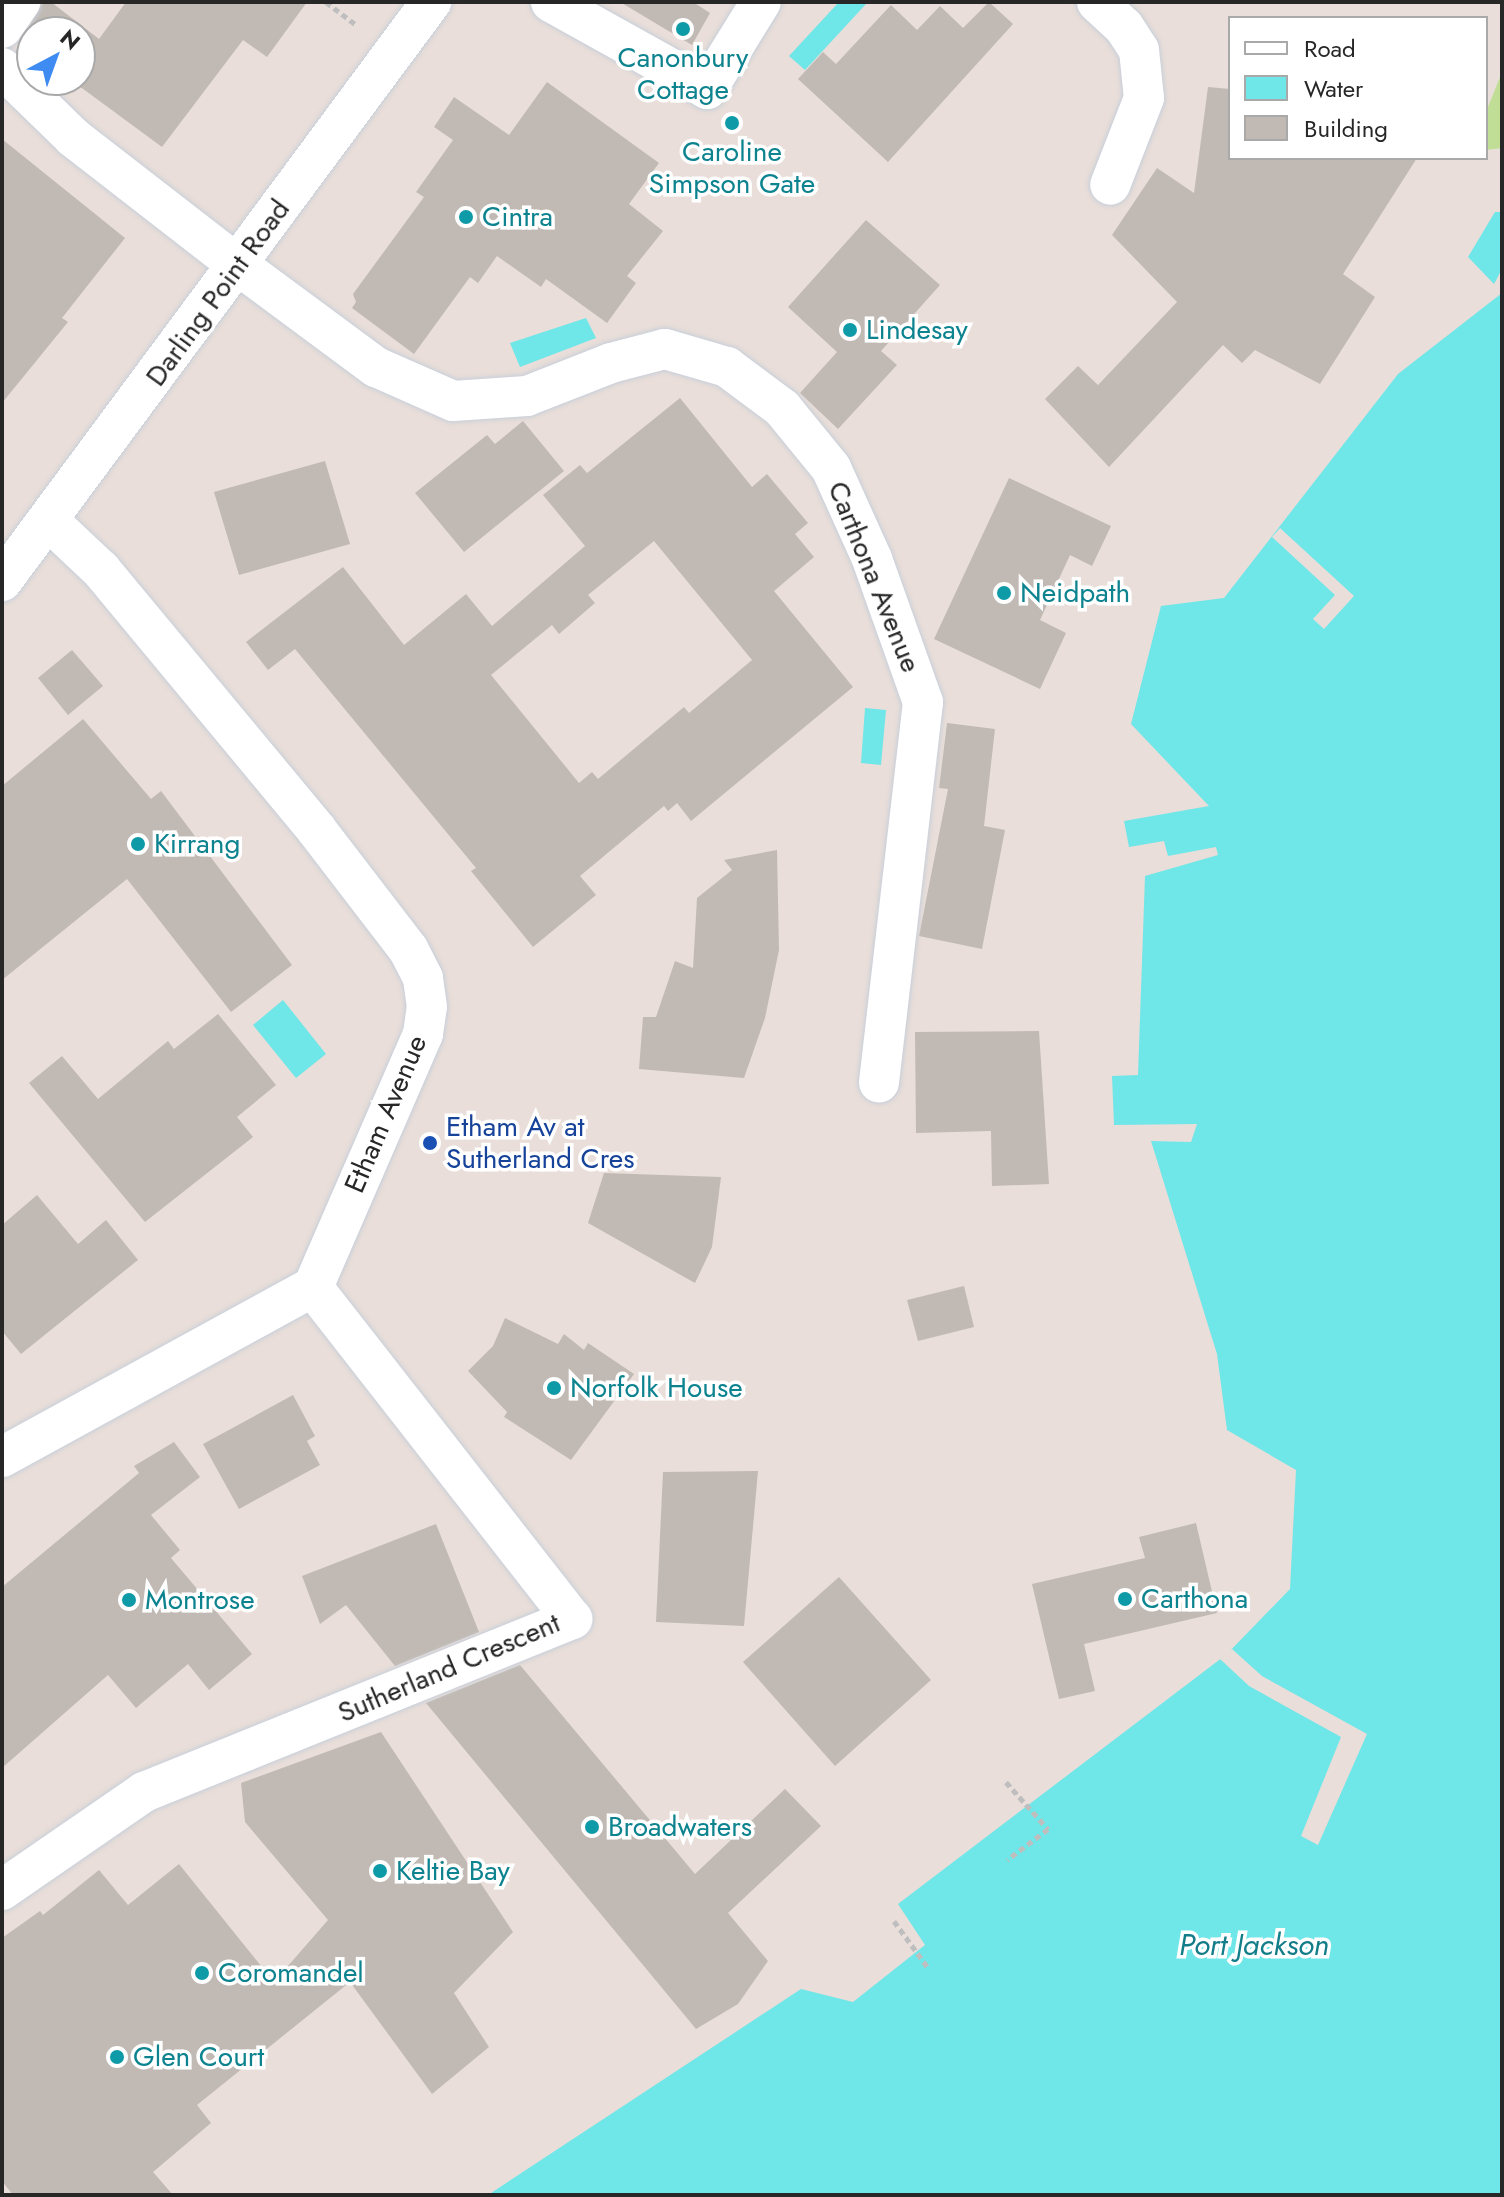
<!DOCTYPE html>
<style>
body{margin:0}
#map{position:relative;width:1504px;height:2197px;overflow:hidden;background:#e9ded9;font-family:Jost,sans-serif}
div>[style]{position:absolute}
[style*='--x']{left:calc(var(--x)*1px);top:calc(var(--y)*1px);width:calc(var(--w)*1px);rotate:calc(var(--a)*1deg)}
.green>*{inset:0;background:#c1de97}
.water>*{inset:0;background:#6fe6e8}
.pier>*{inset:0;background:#e9ded9}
.building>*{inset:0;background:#c1bab4}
.path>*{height:5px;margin-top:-2.5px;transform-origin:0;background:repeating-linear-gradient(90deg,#bebebe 0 6px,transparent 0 10px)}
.roads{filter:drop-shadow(0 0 2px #c7cfd9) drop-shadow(0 0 2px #c7cfd9)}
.minor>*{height:40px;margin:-20px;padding:0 20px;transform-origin:20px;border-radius:20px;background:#fff}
.dots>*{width:22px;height:22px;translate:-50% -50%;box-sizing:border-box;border:4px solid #fff;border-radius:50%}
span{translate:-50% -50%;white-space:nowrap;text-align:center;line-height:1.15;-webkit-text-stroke:7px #fff;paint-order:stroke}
.culture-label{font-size:28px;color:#0d838f}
.left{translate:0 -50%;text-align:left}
.street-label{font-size:28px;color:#272727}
.transit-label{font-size:28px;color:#164399}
.water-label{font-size:30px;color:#137d89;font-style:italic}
.frame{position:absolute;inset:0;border:4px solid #272727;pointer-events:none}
.legend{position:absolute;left:1228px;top:16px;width:260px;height:144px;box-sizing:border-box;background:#fff;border:2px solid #a9a9a9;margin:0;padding:10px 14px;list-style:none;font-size:24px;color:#272727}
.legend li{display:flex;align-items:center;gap:16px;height:40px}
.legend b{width:40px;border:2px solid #a9a9a9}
.north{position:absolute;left:16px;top:16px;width:80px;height:80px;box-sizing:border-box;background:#fff;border:2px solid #a9a9a9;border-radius:50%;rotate:41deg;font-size:22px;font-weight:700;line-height:32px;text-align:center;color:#272727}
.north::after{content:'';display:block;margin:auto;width:28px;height:36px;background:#3e8bf1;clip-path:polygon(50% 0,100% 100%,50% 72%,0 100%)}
</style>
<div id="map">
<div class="green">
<i style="clip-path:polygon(1502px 72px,1502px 148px,1486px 150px,1486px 112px)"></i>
</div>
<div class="water">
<i style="clip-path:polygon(839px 2px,866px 4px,805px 70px,789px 56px)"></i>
<i style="clip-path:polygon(1495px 212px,1502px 212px,1502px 269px,1494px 284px,1468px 257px)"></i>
<i style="clip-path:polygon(1502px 293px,1502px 2195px,488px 2195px,801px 1989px,853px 2002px,925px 1945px,898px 1904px,1227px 1654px,1290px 1589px,1296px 1470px,1227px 1430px,1217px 1354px,1151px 1141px,1191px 1142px,1197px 1124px,1114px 1125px,1112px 1076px,1138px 1075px,1145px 876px,1218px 855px,1216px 847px,1168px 856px,1164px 841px,1129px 847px,1124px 821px,1209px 806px,1131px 724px,1161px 606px,1224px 598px,1398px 374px)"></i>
<i style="clip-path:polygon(586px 318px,596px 338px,520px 367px,510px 343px)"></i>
<i style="clip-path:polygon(865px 708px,886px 710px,881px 765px,861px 763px)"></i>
<i style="clip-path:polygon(283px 1000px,326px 1054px,296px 1078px,253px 1025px)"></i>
</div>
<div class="pier">
<i style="clip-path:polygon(1280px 528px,1354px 596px,1324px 629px,1313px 619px,1335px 595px,1272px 537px)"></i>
<i style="clip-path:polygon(1232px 1649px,1262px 1676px,1367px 1734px,1318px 1845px,1301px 1836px,1341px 1737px,1249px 1686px,1220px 1659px)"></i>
</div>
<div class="building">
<i style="clip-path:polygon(43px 2px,51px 2px,99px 39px,126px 2px,307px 2px,267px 57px,243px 40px,162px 147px,71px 80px,80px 80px,80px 32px,32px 32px,30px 50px,22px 39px)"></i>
<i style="clip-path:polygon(620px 2px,693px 2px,710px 13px,692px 45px)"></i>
<i style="clip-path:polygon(989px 2px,1013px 24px,888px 162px,798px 79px,823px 52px,836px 64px,891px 5px,917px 30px,940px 6px,963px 28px)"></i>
<i style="clip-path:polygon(547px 82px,659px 163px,629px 204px,663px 231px,627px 276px,636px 283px,607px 323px,546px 279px,541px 287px,497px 256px,478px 283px,470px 277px,414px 354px,352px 308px,356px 302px,353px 294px,424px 197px,416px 192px,453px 140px,434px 127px,454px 97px,509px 135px)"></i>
<i style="clip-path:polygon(1208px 87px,1230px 89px,1230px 158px,1417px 158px,1343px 274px,1375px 297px,1320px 384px,1255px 350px,1242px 363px,1223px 345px,1109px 467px,1045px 399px,1078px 366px,1098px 385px,1177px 302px,1112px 235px,1157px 168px,1194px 193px)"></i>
<i style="clip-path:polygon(2px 139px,125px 238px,62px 318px,68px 322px,2px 403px)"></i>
<i style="clip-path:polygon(866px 220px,940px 285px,881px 351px,897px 365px,838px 429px,800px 393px,837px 352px,788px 307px)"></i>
<i style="clip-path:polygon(evenodd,680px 398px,752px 487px,767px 474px,808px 523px,795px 534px,814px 557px,774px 591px,853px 687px,691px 821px,677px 803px,668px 811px,664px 806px,580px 876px,596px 895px,533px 947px,471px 871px,476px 868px,295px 649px,268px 670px,246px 642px,343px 567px,404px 645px,466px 594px,492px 626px,585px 546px,543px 495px,580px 465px,587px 473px,680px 398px,654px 541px,752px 660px,689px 713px,684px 707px,598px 779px,592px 772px,579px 783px,491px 675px,552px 625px,559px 634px,595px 603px,588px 595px,654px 541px)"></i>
<i style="clip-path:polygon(523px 421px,564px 471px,464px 552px,415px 493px,487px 435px,495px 444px)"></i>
<i style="clip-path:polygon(325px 461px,350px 544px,239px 575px,214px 492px)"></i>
<i style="clip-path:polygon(1009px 478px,1111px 526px,1092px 566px,1070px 555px,1040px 620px,1066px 633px,1040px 689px,934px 639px)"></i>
<i style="clip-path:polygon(72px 650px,103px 686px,68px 715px,38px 678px)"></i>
<i style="clip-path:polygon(83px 719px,151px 799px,161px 791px,292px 965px,231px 1012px,127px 879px,2px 980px,2px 786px)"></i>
<i style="clip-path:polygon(947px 723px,995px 729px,984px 826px,1005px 830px,982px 949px,919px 936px,948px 789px,939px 788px)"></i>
<i style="clip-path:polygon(777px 850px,779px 950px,765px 1018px,744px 1078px,639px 1069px,643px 1017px,656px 1017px,675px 961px,693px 968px,697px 898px,732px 870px,724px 860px)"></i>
<i style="clip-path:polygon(218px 1014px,276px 1085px,237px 1117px,253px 1137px,145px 1222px,29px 1083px,62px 1056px,98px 1099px,168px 1041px,174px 1049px)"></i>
<i style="clip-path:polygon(1039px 1031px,1049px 1184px,992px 1186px,991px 1131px,916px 1133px,915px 1032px)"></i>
<i style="clip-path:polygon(604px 1173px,721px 1177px,712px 1247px,695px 1283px,588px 1223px)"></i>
<i style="clip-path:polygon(37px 1195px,78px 1244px,106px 1220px,138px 1260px,21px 1354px,2px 1331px,2px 1225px)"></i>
<i style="clip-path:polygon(964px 1286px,974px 1327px,918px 1341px,907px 1300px)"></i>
<i style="clip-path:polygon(505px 1318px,558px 1344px,564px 1334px,584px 1350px,588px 1343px,634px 1374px,571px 1460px,504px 1417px,507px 1412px,468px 1371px,493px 1346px)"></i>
<i style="clip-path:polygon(293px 1395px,315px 1436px,307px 1441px,320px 1465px,239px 1509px,203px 1444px)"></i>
<i style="clip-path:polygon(174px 1442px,200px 1477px,151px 1515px,180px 1550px,171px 1558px,252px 1654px,209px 1690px,188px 1664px,136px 1708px,108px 1675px,2px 1768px,2px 1587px,139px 1473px,134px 1466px)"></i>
<i style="clip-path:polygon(758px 1471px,744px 1626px,656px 1622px,663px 1472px)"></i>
<i style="clip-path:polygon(1196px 1523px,1217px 1613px,1084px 1644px,1095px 1691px,1059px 1699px,1032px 1584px,1145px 1558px,1139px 1537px)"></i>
<i style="clip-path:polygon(436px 1524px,479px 1632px,395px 1666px,346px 1605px,320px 1624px,302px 1576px)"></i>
<i style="clip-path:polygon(839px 1577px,931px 1680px,835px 1766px,743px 1662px)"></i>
<i style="clip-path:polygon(520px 1665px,695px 1874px,785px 1789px,821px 1826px,728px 1913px,768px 1961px,738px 2004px,696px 2029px,426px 1703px)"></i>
<i style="clip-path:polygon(381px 1732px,513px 1932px,454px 1993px,489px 2047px,432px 2094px,350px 1982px,197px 2105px,211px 2123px,153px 2172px,173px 2195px,13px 2195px,2px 2181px,2px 1938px,40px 1911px,43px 1915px,99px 1870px,128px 1905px,179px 1864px,274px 1982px,328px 1920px,245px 1822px,241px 1783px)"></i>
</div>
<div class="path">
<i style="--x:326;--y:2;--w:39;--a:37"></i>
<i style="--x:1006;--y:1782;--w:63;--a:48.2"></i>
<i style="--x:1048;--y:1829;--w:51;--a:142.9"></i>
<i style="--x:894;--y:1921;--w:59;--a:53.9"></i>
</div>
<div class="roads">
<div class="minor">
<i style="--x:551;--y:2;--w:179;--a:29.1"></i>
<i style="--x:707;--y:89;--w:102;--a:-58.2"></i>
<i style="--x:1097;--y:2;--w:37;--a:43"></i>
<i style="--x:1124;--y:27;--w:27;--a:57"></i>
<i style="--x:1139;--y:50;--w:48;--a:84.1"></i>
<i style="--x:1144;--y:98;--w:93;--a:111.3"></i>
<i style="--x:2;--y:28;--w:32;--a:-55"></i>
<i style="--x:2;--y:68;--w:100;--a:44.2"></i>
<i style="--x:74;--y:138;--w:207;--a:37.8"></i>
<i style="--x:238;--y:265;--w:172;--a:36.5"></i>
<i style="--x:376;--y:367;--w:84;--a:23.8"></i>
<i style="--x:453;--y:401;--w:74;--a:-3.9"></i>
<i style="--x:527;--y:396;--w:90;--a:-21.4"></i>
<i style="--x:611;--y:363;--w:56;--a:-14.5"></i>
<i style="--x:665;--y:349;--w:65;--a:16.2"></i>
<i style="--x:727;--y:367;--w:69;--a:36.7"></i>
<i style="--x:782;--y:408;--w:77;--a:50.8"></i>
<i style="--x:831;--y:468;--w:100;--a:65.7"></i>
<i style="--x:872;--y:559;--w:152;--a:70.4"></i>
<i style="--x:923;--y:702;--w:383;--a:96.6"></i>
<i style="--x:2;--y:581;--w:721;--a:-53.46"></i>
<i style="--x:2;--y:1457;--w:354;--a:-28.7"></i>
<i style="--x:313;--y:1287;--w:276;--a:-66.5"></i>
<i style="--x:423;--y:1034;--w:27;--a:-82"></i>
<i style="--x:427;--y:1007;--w:29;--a:-98"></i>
<i style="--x:423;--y:978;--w:33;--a:-117"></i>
<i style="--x:408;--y:949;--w:151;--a:-127.5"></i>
<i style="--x:316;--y:829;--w:337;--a:-129.7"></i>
<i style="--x:101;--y:570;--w:70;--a:-136.7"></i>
<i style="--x:2;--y:1890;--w:173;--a:-34.6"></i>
<i style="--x:144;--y:1792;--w:462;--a:-22"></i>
<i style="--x:572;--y:1619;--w:421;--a:-128"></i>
</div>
</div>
<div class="dots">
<i style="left:683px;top:29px;background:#0f9aa8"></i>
<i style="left:732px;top:123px;background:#0f9aa8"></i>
<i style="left:466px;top:217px;background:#0f9aa8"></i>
<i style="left:850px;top:330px;background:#0f9aa8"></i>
<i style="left:1004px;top:593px;background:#0f9aa8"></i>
<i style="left:138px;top:844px;background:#0f9aa8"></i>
<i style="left:430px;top:1143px;background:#1a4fb4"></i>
<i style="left:554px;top:1388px;background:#0f9aa8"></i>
<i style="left:1125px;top:1599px;background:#0f9aa8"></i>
<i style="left:129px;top:1600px;background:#0f9aa8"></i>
<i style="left:592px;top:1827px;background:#0f9aa8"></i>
<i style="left:380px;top:1871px;background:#0f9aa8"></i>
<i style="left:202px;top:1973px;background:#0f9aa8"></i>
<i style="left:117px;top:2057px;background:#0f9aa8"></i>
</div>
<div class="culture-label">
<span style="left:683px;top:74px">Canonbury<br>Cottage</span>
<span style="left:732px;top:168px">Caroline<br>Simpson Gate</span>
<span class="left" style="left:482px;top:217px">Cintra</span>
<span class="left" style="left:866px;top:330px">Lindesay</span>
<span class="left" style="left:1020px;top:593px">Neidpath</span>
<span class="left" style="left:154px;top:844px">Kirrang</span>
<span class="left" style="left:570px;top:1388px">Norfolk House</span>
<span class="left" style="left:1141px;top:1599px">Carthona</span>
<span class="left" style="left:145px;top:1600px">Montrose</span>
<span class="left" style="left:608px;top:1827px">Broadwaters</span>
<span class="left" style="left:396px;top:1871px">Keltie Bay</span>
<span class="left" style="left:218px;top:1973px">Coromandel</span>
<span class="left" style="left:133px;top:2057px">Glen Court</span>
</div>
<div class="street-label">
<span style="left:218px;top:293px;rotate:-54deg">Darling Point Road</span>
<span style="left:874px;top:577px;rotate:68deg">Carthona Avenue</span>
<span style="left:386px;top:1114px;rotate:-67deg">Etham Avenue</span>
<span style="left:449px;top:1668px;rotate:-23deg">Sutherland Crescent</span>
</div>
<div class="transit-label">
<span class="left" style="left:446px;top:1143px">Etham Av at<br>Sutherland Cres</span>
</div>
<div class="water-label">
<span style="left:1254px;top:1945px">Port Jackson</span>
</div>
<div class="frame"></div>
<ul class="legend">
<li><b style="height:10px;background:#fff"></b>Road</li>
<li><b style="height:22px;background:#6fe6e8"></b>Water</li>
<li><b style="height:22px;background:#c1bab4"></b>Building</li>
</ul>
<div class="north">N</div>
</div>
